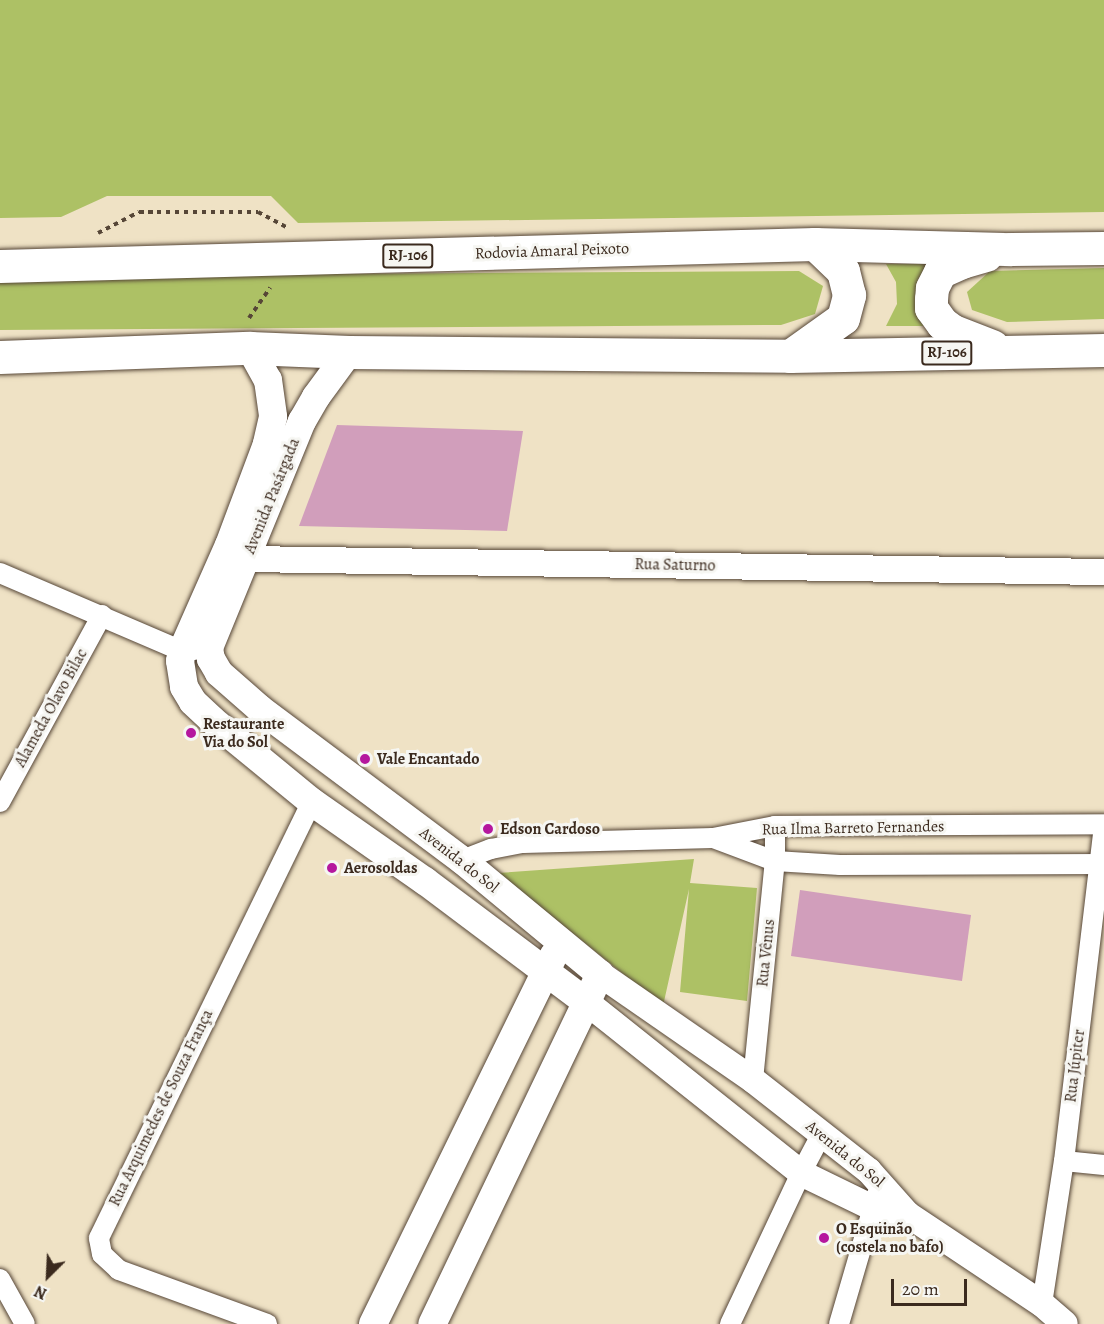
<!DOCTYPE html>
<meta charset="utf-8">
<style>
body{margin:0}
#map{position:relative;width:1104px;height:1324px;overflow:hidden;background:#efe2c5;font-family:Alegreya,serif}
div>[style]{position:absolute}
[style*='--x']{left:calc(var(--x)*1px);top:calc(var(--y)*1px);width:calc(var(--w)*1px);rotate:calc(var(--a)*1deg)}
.green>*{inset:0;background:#adc165}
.building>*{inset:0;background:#d19ebb}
.path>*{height:4px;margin-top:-2px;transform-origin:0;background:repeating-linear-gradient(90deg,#564637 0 4.5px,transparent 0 9px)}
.roads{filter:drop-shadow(0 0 2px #564637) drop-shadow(0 0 2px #564637)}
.minor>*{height:20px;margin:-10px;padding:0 10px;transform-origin:10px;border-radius:10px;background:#fff}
.tertiary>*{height:26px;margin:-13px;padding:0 13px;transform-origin:13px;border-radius:13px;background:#fff}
.secondary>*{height:28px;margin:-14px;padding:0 14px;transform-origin:14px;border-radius:14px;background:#fff}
.trunk>*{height:33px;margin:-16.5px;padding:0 16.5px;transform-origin:16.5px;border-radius:16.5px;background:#fff}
.dots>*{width:16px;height:16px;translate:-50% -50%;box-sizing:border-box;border:3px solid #f6f6f2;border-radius:50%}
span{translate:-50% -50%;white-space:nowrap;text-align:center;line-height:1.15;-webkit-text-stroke:6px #f6f6f2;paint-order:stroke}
.shield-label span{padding:2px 4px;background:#f6f6f2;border:2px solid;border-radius:4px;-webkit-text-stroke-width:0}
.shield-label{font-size:15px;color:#3b2a1e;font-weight:700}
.street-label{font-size:16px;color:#3b2a1e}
.poi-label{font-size:16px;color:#3b2a1e;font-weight:700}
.left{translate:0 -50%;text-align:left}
.north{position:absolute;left:18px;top:1246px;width:60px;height:60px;-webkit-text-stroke:4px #f6f6f2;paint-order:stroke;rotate:204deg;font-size:16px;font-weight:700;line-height:24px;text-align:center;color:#3b2a1e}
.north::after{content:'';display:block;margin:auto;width:21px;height:27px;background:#3b2a1e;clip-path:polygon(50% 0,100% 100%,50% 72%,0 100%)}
.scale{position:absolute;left:891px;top:1279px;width:76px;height:27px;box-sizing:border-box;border:3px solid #3b2a1e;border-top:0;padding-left:8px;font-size:18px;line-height:21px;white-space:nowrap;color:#3b2a1e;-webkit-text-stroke:4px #f6f6f2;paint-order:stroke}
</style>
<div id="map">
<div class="green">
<i style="clip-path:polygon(0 0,1104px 0,1104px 212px,298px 223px,271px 196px,107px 196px,61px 217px,0 218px)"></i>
<i style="clip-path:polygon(886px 264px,931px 264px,928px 326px,886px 326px,897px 304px,896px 282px)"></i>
<i style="clip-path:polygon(1104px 268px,1104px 319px,1007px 322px,972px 310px,967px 292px,990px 271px)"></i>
<i style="clip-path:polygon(799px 271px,823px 286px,815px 314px,781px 325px,0 330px,0 276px)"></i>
<i style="clip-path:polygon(694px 859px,690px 883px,757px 888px,747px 1001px,680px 992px,689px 889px,663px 1006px,498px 873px)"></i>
</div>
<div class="building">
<i style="clip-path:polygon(337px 425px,523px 431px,507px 531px,299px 526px)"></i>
<i style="clip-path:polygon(800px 890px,971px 915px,962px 981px,791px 956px)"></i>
</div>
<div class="path">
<i style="--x:98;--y:233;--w:46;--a:-27.1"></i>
<i style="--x:139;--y:212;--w:119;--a:0"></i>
<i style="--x:258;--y:212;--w:34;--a:28"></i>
<i style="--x:249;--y:318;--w:37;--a:-55"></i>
</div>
<div class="roads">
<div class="minor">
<i style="--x:0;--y:573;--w:198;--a:23.2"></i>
<i style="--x:182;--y:651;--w:12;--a:-5"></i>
<i style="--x:0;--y:802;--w:213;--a:-61.4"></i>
<i style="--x:713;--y:838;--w:66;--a:20.4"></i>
<i style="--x:775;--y:861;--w:65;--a:3.5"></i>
<i style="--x:840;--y:865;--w:264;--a:-0.2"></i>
<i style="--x:462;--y:860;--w:31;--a:-21"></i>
<i style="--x:491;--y:849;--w:33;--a:-11"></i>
<i style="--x:523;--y:843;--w:190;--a:-1.5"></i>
<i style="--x:713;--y:838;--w:63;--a:-11"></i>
<i style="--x:775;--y:826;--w:329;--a:-0.3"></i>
<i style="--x:753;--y:1080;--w:220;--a:-84.3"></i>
<i style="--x:775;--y:861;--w:35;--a:-90"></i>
<i style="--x:1064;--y:1161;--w:40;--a:5.7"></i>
<i style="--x:0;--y:1279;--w:51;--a:60.9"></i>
<i style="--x:1042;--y:1304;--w:145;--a:-81.3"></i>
<i style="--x:1064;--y:1161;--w:335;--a:-83.2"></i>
<i style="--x:267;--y:1324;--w:158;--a:-160"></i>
<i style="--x:119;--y:1270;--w:23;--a:-137"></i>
<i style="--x:102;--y:1254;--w:16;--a:-101"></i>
<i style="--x:99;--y:1238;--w:485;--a:-64"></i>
<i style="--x:730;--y:1324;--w:167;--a:-64.8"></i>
<i style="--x:801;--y:1173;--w:43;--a:-62.2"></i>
<i style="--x:839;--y:1324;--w:135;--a:-73.7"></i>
</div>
<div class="tertiary">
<i style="--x:247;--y:559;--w:857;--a:0.87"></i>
<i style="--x:600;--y:974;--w:186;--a:34.7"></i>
<i style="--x:753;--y:1080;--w:147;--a:38.1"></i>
<i style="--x:869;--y:1171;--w:57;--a:48.5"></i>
<i style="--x:907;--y:1214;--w:162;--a:33.7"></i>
<i style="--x:1042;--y:1304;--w:30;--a:41"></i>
<i style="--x:585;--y:1001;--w:276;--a:38.5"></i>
<i style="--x:801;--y:1173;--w:78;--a:25.9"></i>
<i style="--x:871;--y:1207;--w:37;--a:11"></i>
</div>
<div class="secondary">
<i style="--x:250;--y:348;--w:37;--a:61"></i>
<i style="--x:268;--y:380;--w:37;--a:82"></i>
<i style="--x:273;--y:417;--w:28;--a:103"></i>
<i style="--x:267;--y:444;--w:108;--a:110.6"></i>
<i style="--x:229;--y:545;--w:116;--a:113.9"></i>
<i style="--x:182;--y:651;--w:10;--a:101"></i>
<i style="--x:180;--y:661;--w:26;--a:81"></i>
<i style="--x:184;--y:687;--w:17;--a:59"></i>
<i style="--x:193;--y:702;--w:26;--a:43"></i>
<i style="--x:212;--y:720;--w:129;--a:39.4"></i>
<i style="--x:312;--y:802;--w:138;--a:35"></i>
<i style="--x:425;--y:881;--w:200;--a:36.9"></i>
<i style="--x:349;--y:352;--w:56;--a:126.3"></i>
<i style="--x:316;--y:397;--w:28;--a:120"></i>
<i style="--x:302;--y:421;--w:245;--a:112.3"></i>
<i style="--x:209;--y:648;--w:11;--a:80"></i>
<i style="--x:211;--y:659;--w:16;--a:60"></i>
<i style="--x:219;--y:673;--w:55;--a:41.3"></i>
<i style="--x:260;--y:709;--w:252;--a:36.8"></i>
<i style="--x:462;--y:860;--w:179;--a:39.6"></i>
<i style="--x:600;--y:974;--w:388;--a:115.6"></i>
<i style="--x:373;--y:1324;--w:410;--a:-63.9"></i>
</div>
<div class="trunk">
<i style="--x:986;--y:255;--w:25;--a:164"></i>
<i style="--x:962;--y:262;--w:24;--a:156"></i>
<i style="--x:940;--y:272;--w:18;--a:117"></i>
<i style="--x:932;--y:288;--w:11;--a:95"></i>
<i style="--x:931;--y:299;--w:9;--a:90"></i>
<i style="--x:931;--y:308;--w:19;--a:54"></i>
<i style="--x:942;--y:323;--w:14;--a:36"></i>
<i style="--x:953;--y:331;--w:42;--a:21"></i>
<i style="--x:0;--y:266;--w:815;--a:-1.55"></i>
<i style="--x:815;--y:244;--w:196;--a:1.5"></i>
<i style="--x:1011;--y:249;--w:93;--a:-0.6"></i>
<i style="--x:790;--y:356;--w:65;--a:-35.6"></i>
<i style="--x:843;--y:318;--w:24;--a:-75"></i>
<i style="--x:849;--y:295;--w:25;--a:-104"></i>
<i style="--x:843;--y:271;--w:39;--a:-136"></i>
<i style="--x:0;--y:357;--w:250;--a:-2.1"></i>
<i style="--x:250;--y:348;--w:99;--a:2.3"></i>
<i style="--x:349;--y:352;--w:441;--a:0.5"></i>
<i style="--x:790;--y:356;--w:314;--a:-1.1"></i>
</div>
</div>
<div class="dots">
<i style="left:191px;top:733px;background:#b5179e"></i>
<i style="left:365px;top:759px;background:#b5179e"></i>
<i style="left:488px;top:829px;background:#b5179e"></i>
<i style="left:332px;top:868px;background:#b5179e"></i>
<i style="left:824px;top:1238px;background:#b5179e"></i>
</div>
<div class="shield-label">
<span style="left:408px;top:256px">RJ-106</span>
<span style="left:947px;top:353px">RJ-106</span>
</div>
<div class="street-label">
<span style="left:552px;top:251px;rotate:-2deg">Rodovia Amaral Peixoto</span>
<span style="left:272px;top:496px;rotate:-68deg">Avenida Pasárgada</span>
<span style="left:675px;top:565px;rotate:1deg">Rua Saturno</span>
<span style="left:51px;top:708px;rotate:-61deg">Alameda Olavo Bilac</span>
<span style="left:853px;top:828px;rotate:-1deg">Rua Ilma Barreto Fernandes</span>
<span style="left:459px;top:860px;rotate:38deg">Avenida do Sol</span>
<span style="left:766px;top:953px;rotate:-84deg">Rua Vênus</span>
<span style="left:1075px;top:1066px;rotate:-83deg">Rua Júpiter</span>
<span style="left:161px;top:1108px;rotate:-64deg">Rua Arquimedes de Souza França</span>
<span style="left:845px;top:1154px;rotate:39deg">Avenida do Sol</span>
</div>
<div class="poi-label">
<span class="left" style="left:203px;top:733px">Restaurante<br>Via do Sol</span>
<span class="left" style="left:377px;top:759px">Vale Encantado</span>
<span class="left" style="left:500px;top:829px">Edson Cardoso</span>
<span class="left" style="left:344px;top:868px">Aerosoldas</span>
<span class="left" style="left:836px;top:1238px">O Esquinão<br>(costela no bafo)</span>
</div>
<div class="north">N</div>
<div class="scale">20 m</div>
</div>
